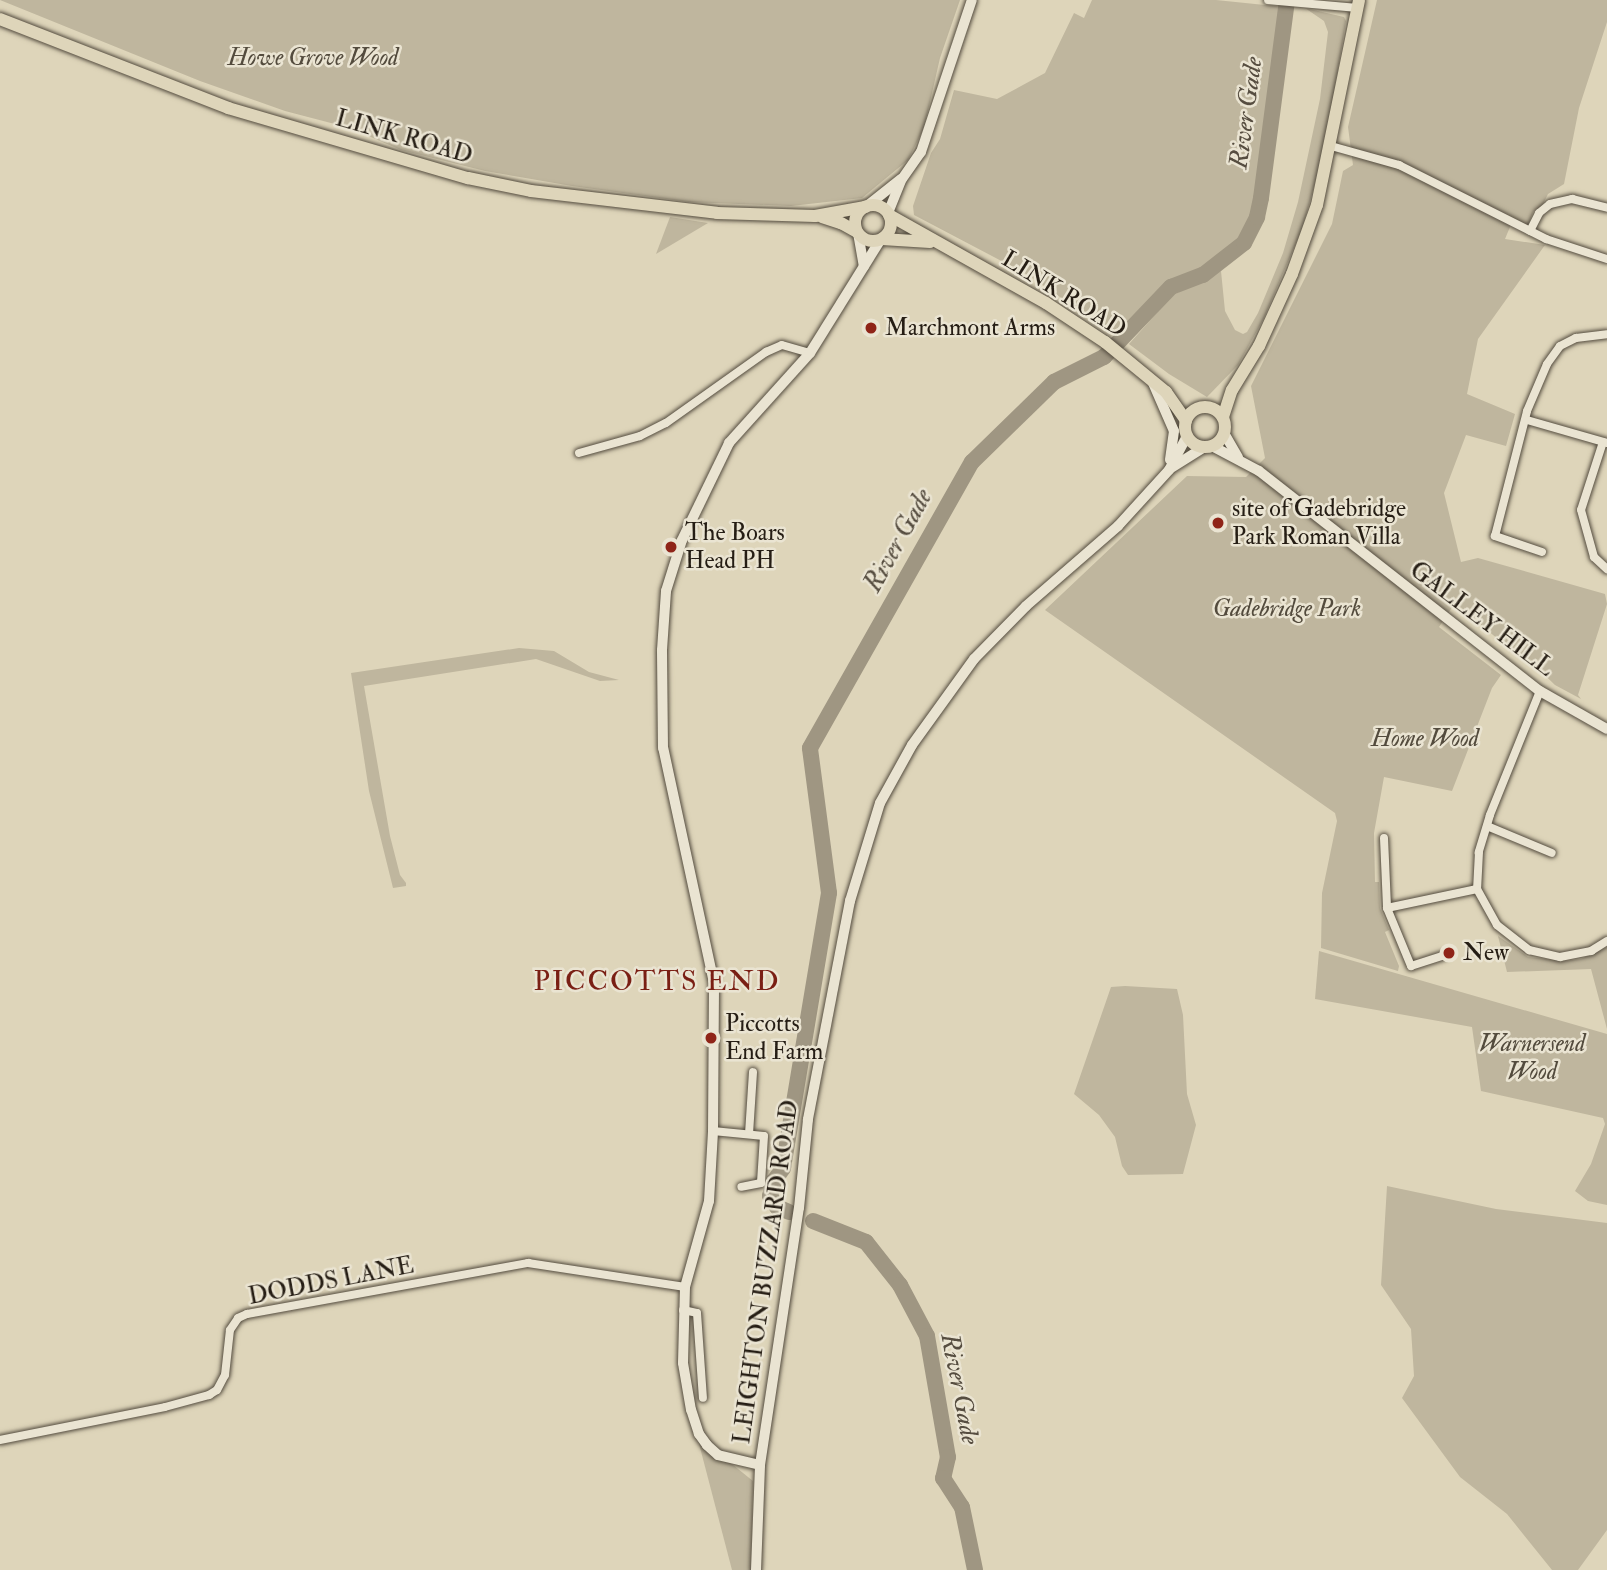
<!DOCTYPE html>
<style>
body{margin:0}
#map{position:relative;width:1607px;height:1570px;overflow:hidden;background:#ded5ba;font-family:"IM FELL Double Pica",serif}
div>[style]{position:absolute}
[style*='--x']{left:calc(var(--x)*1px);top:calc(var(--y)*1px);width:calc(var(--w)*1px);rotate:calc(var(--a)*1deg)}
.green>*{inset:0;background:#bfb69e}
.river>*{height:16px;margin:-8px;padding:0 8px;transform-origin:8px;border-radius:8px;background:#9f9682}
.roads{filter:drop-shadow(0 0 2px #534b3e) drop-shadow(0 0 2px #534b3e)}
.minor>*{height:8px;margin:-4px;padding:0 4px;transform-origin:4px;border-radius:4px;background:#eae4d2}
.tertiary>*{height:10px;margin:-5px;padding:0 5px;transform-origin:5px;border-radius:5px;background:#eae4d2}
.secondary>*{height:10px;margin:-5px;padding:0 5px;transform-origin:5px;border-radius:5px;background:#eae4d2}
.primary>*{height:12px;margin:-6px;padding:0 6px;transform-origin:6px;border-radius:6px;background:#ded5ba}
.primary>.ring{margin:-6px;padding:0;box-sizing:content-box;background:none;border:12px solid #ded5ba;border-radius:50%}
.dots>*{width:19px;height:19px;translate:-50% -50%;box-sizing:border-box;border:4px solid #eae4d2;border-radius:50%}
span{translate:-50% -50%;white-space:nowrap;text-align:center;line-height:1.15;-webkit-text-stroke:5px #eae4d2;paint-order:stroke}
.park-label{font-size:24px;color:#534b3d;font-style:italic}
.street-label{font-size:24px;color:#251d14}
.poi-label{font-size:24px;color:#251d14}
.left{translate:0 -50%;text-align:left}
.water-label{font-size:26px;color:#564d40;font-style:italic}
.quarter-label{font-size:28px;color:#7a1f14;letter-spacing:2px}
</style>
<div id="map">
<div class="green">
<i style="clip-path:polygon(0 0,960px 0,940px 58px,924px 128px,908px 160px,862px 198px,791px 206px,689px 202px,572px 186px,485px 171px,401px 150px,350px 128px,285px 111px,200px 81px)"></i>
<i style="clip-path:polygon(1092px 0,1216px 0,1285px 7px,1278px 35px,1259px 193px,1251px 224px,1229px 252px,1204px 269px,1173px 279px,1163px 287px,1120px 339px,1124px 342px,1030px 276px,914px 215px,913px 206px,931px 153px,940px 139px,954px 90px,997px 99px,1045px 73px,1074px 13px,1084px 18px)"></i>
<i style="clip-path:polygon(1377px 0,1607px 0,1607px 22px,1579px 108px,1564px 184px,1548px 194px,1542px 206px,1533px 212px,1528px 226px,1512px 222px,1505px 239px,1545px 245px,1478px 339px,1467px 394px,1515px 414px,1506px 446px,1466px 435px,1444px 493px,1461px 562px,1478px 558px,1605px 594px,1607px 604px,1578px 695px,1581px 699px,1555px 685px,1526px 657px,1499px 640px,1455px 603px,1439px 627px,1501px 675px,1492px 688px,1452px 791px,1384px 777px,1374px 833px,1375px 882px,1379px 882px,1380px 908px,1389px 930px,1385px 932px,1399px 966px,1398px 971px,1321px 948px,1322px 893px,1337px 821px,1335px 813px,1045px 610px,1187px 476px,1246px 477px,1265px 458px,1251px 386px,1332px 224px,1343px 171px,1353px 165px,1348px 127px)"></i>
<i style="clip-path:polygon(1305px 8px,1344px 17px,1346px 21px,1325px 148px,1302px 229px,1263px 320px,1238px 365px,1207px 397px,1169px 374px,1129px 344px,1173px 295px,1221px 271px,1225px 311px,1235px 330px,1243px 334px,1247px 332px,1258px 313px,1283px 253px,1298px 202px,1320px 99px,1328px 32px,1324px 21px)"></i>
<i style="clip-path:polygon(670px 217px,708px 223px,656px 254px)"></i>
<i style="clip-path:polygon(519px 648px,554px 651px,589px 672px,619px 680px,600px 681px,536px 659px,364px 686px,390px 836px,400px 875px,406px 883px,406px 886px,393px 888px,369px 791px,351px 673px)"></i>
<i style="clip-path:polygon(1498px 936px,1528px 957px,1564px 961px,1581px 959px,1607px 947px,1607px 1029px,1591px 969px,1507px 972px)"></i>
<i style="clip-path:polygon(1319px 951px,1607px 1034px,1607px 1205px,1588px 1201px,1575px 1191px,1591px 1164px,1605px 1124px,1603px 1118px,1481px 1091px,1472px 1027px,1315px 999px)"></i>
<i style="clip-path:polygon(1125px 986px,1177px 989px,1183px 1015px,1187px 1094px,1196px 1125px,1183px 1174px,1128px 1175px,1122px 1166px,1115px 1137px,1099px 1115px,1074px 1094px,1111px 987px)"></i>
<i style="clip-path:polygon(1387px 1186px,1496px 1209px,1607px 1223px,1607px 1530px,1578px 1570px,1552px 1570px,1507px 1514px,1460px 1477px,1402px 1398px,1414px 1376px,1411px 1329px,1381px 1285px)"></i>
<i style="clip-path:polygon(697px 1436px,753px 1481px,751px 1570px,732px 1570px)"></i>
</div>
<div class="river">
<i style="--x:789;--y:1212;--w:13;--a:-157"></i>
<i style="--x:777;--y:1207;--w:13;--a:-122"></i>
<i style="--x:770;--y:1196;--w:16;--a:-75"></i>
<i style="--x:774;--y:1181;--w:16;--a:-55"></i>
<i style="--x:783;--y:1168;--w:279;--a:-80.5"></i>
<i style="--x:829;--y:893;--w:146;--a:-97.5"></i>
<i style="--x:810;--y:748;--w:329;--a:-60.5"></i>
<i style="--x:972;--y:462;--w:115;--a:-44.3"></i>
<i style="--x:1054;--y:382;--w:56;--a:-26.6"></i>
<i style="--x:1104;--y:357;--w:97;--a:-46.3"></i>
<i style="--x:1171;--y:287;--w:34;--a:-21"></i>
<i style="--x:1203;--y:275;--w:52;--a:-38"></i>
<i style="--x:1244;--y:243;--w:29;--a:-63"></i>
<i style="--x:1257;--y:217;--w:19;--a:-78"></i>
<i style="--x:1261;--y:198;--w:200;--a:-82.5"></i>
<i style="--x:813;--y:1221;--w:57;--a:21.6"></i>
<i style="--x:866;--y:1242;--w:55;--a:51.7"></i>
<i style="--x:900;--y:1285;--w:58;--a:62.1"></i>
<i style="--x:927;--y:1336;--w:123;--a:80.2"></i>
<i style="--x:948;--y:1457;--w:22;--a:103"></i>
<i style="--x:943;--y:1478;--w:35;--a:57"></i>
<i style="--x:962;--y:1507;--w:64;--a:78.3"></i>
</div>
<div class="roads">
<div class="minor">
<i style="--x:1268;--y:0;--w:89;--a:5.1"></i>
<i style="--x:1331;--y:146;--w:71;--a:15.6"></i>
<i style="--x:1399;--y:165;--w:165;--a:26.7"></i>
<i style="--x:1546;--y:239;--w:64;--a:18.2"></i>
<i style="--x:1530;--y:231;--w:20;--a:-63"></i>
<i style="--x:1539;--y:213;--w:14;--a:-39"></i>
<i style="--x:1550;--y:204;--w:23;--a:-13"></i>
<i style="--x:1572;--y:199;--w:36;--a:14"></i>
<i style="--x:1527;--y:420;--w:83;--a:16"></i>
<i style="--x:1603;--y:442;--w:71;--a:107.9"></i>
<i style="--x:1581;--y:510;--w:49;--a:74.5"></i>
<i style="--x:1594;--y:557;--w:18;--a:43"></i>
<i style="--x:579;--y:453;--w:63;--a:-15.6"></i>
<i style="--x:640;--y:436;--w:29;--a:-27"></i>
<i style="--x:666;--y:423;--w:123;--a:-35.4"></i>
<i style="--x:766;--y:352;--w:17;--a:-24"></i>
<i style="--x:782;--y:345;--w:29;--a:16"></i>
<i style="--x:1542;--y:552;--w:50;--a:-161.2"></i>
<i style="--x:1495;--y:536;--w:129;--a:-75.6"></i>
<i style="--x:1527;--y:411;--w:51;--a:-66.9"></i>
<i style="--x:1547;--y:364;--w:22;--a:-54"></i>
<i style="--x:1560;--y:346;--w:18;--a:-27"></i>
<i style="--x:1576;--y:338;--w:31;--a:-7"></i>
<i style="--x:1540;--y:691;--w:134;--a:112"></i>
<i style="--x:1490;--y:815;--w:39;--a:107"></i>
<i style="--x:1479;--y:852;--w:37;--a:93"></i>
<i style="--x:1477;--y:889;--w:41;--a:60.9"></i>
<i style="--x:1497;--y:925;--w:41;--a:38"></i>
<i style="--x:1529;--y:950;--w:32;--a:13"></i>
<i style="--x:1560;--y:957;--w:32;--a:-11"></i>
<i style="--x:1591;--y:951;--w:19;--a:-32"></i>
<i style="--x:1487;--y:826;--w:70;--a:22.6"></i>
<i style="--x:1384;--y:838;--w:70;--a:87.5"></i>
<i style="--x:1387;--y:908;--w:63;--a:67.5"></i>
<i style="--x:1411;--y:966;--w:35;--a:-18"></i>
<i style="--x:1387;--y:908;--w:92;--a:-11.9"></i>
<i style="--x:713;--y:1131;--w:51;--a:5.6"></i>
<i style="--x:764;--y:1136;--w:47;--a:93.7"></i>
<i style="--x:761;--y:1183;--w:20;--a:169"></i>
<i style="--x:749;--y:1134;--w:62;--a:-86.3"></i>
<i style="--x:683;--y:1310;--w:14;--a:12"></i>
<i style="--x:697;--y:1313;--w:85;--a:86"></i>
<i style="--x:0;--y:1440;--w:168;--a:-11.3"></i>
<i style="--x:165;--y:1407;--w:46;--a:-15.3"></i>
<i style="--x:209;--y:1395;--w:9;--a:-32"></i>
<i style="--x:217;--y:1390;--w:17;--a:-62"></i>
<i style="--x:225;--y:1375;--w:45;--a:-83.7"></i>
<i style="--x:230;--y:1330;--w:14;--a:-56"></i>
<i style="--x:238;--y:1318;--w:10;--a:-24"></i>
<i style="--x:247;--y:1314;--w:286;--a:-10.3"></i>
<i style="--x:528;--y:1263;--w:159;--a:8.7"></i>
</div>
<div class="tertiary">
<i style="--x:867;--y:206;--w:43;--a:-38.5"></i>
<i style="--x:888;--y:213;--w:37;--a:-68"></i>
<i style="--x:902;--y:179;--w:33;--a:-55"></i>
<i style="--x:921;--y:152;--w:160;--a:-71.5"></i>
<i style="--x:858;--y:233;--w:34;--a:80"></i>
<i style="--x:1224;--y:433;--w:28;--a:60"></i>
<i style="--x:1212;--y:446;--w:53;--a:28"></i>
<i style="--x:1259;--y:471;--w:357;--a:38.1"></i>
<i style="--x:1540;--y:691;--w:77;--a:29.6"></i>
<i style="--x:760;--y:1465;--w:43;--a:-166.6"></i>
<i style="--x:718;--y:1455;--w:15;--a:-138"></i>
<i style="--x:707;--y:1445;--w:14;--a:-126"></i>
<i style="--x:699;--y:1434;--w:25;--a:-108"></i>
<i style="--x:691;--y:1410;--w:48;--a:-99.7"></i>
<i style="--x:683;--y:1363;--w:76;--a:-88.5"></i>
<i style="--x:685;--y:1287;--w:89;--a:-74.4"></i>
<i style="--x:709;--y:1201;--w:70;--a:-86.7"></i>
<i style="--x:713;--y:1131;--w:148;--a:-89.6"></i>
<i style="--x:714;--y:983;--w:240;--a:-102.2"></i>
<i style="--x:663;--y:748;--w:98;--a:-90.6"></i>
<i style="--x:662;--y:650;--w:59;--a:-86.1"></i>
<i style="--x:666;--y:591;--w:53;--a:-72.6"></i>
<i style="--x:682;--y:540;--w:108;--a:-64.1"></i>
<i style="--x:729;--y:443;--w:121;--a:-48"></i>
<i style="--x:810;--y:353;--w:134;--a:-58.1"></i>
</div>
<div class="secondary">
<i style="--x:1153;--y:383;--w:52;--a:66.4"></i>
<i style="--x:1174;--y:431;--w:29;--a:98"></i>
<i style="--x:1171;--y:468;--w:39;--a:-32"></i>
<i style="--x:756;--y:1570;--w:105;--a:-87.8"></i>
<i style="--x:760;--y:1465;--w:260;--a:-81.4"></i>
<i style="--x:799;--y:1208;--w:89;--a:-84.2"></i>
<i style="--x:808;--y:1119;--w:222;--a:-79.1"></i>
<i style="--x:850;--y:901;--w:102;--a:-73"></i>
<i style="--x:880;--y:803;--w:66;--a:-61.1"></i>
<i style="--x:912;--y:745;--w:106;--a:-54.2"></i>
<i style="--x:974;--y:659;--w:74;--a:-45.5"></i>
<i style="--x:1026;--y:606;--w:122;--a:-41"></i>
<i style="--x:1118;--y:526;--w:76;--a:-47.7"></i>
<i style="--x:1169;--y:470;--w:38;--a:-62"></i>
</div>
<div class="primary">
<i style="--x:0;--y:19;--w:245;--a:21.3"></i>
<i style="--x:228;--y:108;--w:250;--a:16.3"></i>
<i style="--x:468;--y:178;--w:64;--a:11.7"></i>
<i style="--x:531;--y:191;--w:187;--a:6.7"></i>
<i style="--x:717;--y:213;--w:98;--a:1.8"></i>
<i style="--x:815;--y:216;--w:51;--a:-10.2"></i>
<i class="ring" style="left:855px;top:205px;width:24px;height:24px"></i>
<i style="--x:889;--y:215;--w:180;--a:29.3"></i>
<i style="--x:1046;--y:303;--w:71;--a:33.5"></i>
<i style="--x:1105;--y:342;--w:79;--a:39.3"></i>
<i style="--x:1166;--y:392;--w:35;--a:55"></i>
<i style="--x:822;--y:217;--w:20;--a:18"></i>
<i style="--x:841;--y:223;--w:18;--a:29"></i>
<i style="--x:882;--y:239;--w:48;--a:3.6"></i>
<i class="ring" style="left:1185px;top:407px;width:28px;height:28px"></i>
<i style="--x:1223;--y:417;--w:28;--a:-72"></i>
<i style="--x:1232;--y:390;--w:52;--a:-58.5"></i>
<i style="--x:1259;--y:346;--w:79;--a:-65.4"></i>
<i style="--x:1292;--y:274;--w:73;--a:-70.1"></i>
<i style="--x:1317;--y:205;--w:209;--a:-78.4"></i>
</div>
</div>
<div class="dots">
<i style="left:871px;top:328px;background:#8f2418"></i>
<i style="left:1218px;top:523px;background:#8f2418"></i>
<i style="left:671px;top:547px;background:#8f2418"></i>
<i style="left:1449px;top:953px;background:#8f2418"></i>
<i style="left:711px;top:1038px;background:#8f2418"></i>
</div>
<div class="park-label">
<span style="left:313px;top:58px">Howe Grove Wood</span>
<span style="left:1287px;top:609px">Gadebridge Park</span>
<span style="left:1425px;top:739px">Home Wood</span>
<span style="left:1532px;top:1058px">Warnersend<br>Wood</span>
</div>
<div class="street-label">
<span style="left:404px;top:137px;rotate:16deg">LINK ROAD</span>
<span style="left:1064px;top:294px;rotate:32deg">LINK ROAD</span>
<span style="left:1482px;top:619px;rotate:37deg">GALLEY HILL</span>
<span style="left:766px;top:1272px;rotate:-82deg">LEIGHTON BUZZARD ROAD</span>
<span style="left:331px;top:1281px;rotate:-11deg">DODDS LANE</span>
</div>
<div class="poi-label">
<span class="left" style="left:885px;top:328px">Marchmont Arms</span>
<span class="left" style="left:1232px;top:523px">site of Gadebridge<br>Park Roman Villa</span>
<span class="left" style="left:685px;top:547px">The Boars<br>Head PH</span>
<span class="left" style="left:1463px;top:953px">New</span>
<span class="left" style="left:725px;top:1038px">Piccotts<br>End Farm</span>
</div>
<div class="water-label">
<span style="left:1247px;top:113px;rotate:-82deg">River Gade</span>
<span style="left:899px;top:541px;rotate:-61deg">River Gade</span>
<span style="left:959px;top:1389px;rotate:79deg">River Gade</span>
</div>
<div class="quarter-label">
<span style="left:657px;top:982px">PICCOTTS END</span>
</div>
</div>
